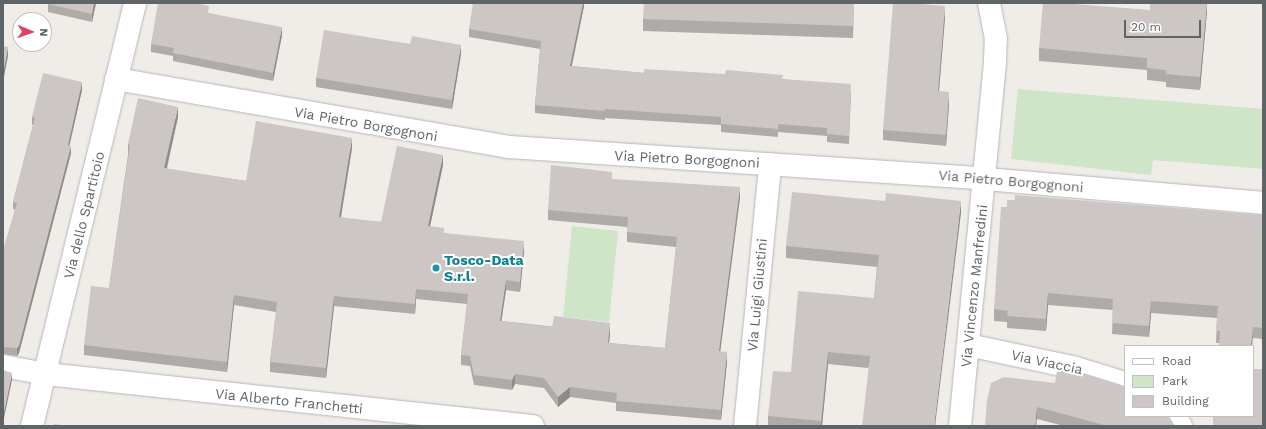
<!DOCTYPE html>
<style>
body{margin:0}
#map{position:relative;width:1266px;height:429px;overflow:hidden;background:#f0ece8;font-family:"Work Sans",sans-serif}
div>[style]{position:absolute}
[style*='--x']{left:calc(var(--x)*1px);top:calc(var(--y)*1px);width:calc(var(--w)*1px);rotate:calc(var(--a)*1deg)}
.green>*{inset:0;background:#cfe5c7}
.roads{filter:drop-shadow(0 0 1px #b3b7b9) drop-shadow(0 0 1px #b3b7b9)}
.street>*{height:22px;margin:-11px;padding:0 11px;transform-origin:11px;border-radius:11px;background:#fff}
.secondary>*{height:22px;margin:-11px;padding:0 11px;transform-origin:11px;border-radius:11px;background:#fff}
.wall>*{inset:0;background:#afaba9}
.shaded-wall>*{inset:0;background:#8f8b89}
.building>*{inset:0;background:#ccc7c4}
.dots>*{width:11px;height:11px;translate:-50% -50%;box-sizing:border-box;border:2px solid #fff;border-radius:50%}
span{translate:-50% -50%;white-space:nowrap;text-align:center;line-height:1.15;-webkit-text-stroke:4px #fff;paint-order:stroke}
.street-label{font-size:14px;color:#5f6567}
.culture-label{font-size:14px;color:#0d838f;font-weight:700}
.left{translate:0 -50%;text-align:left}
.frame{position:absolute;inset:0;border:4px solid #5f6567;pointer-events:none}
.legend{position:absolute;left:1124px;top:345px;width:130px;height:72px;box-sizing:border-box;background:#fff;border:1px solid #bfc1c2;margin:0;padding:5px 7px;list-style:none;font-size:12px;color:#5f6567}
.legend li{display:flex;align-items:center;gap:8px;height:20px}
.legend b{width:20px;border:1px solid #bfc1c2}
.north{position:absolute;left:12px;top:12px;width:40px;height:40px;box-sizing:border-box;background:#fff;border:1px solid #bfc1c2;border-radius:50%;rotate:92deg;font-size:11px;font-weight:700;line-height:16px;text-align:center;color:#5f6567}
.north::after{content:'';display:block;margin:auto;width:14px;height:18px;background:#db435f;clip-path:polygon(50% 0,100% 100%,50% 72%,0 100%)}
.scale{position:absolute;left:1124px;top:20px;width:77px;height:18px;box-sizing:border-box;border:2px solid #5f6567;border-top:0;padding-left:5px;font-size:12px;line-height:14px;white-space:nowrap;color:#5f6567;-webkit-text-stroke:3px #fff;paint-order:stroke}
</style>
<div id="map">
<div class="green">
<i style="clip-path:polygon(1018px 89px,1263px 109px,1263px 169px,1153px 160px,1151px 175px,1011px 159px)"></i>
<i style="clip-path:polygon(572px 226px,618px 231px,609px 322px,563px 317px)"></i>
</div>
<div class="roads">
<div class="street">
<i style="--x:116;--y:79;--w:399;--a:9.8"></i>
<i style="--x:509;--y:147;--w:477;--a:3.8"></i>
<i style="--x:985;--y:179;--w:279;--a:4.9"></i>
<i style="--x:968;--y:345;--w:110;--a:12"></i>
<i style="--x:1076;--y:368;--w:51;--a:17"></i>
<i style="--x:3;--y:366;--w:44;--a:10.5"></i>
<i style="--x:46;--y:374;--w:490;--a:6.1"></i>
<i style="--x:1175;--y:416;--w:12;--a:59"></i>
<i style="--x:745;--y:426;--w:263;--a:-84.5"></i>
<i style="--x:960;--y:426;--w:366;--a:-84.5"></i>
<i style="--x:995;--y:62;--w:23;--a:-88"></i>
<i style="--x:996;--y:39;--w:37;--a:-101"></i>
</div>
<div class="secondary">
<i style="--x:32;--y:426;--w:435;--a:-76.3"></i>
</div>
</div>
<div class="wall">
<i style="clip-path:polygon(48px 3px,96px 3px,92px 22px,48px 12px)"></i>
<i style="clip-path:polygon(584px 3px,584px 6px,571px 66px,644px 73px,783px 79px,851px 92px,849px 144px,827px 142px,827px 136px,778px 132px,778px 137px,721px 132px,721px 125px,605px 118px,605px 120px,535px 113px,535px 105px,540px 49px,469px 37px,469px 29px)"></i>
<i style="clip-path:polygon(854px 3px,853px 38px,643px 31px,643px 19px)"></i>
<i style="clip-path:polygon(1207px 3px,1207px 11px,1200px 90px,1166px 87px,1166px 82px,1147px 80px,1147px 70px,1039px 61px,1039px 48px,1150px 10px)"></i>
<i style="clip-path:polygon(209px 13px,282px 35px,273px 81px,173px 61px,173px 56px,151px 52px,151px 44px)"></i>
<i style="clip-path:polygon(945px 17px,939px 91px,949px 103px,946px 146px,883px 140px,883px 130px)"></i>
<i style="clip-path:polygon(461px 54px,452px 109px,316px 87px,316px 78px)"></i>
<i style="clip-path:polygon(82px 90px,69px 145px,71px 153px,19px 353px,17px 356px,3px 354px,3px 251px,15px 210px,13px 209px,13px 202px,33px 125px,32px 125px,32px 117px)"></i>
<i style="clip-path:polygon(178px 117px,167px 169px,246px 181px,352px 148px,341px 218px,381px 222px,443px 165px,430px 226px,444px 233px,524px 251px,520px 292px,506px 290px,501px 321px,610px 333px,609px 343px,665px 348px,676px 247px,627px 242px,627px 227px,548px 220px,548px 210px,612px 179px,740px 197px,720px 352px,727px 362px,721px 420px,616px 411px,616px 403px,570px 397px,558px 407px,544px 388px,515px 384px,512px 390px,474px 385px,470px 366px,461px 365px,461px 355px,467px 304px,416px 299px,415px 314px,334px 306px,326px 378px,270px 372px,270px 362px,276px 312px,234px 305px,227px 372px,84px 355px,84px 345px,109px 288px,128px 155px,128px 144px)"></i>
<i style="clip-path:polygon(961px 213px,868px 368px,828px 364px,822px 426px,768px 426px,768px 416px,791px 372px,874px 298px,877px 267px,786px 258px,786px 246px)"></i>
<i style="clip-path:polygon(1263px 215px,1263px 339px,1253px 338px,1252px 346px,1219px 346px,1219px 343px,1216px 343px,1217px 318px,1151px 313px,1149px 337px,1112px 334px,1113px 310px,1048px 305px,1046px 331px,1007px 328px,1007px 322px,994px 321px,994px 309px)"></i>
<i style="clip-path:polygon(987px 400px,1175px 426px,1064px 426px,1037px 419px)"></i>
</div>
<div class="shaded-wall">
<i style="clip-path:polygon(94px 3px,96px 3px,92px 22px,92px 14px)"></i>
<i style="clip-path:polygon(583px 3px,584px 3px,584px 6px,570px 75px,570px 66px)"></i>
<i style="clip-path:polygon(1207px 3px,1207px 11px,1200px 90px,1200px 77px)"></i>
<i style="clip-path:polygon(945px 6px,945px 17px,938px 102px,938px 91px)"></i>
<i style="clip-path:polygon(282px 27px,282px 35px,273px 81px,273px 73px)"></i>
<i style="clip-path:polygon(461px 45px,461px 54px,452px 109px,452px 100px)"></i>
<i style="clip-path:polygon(8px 47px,8px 56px,3px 82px,3px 73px)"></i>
<i style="clip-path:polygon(82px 82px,82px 90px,68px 152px,68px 145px)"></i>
<i style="clip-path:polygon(949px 92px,949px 103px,946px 146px,946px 135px)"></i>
<i style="clip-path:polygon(178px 107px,178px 117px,164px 178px,164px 168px)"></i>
<i style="clip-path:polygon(352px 138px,352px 148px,339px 227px,339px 217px)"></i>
<i style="clip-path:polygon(71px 146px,71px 153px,19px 353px,17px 356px,17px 348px)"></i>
<i style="clip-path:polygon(443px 155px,443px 165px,428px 236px,428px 226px)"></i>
<i style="clip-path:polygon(740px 187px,740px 197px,719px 361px,719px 351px)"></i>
<i style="clip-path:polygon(961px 201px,961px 213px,935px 426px,934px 426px)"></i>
<i style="clip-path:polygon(524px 241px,524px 251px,520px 292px,520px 282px)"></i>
<i style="clip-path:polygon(506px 280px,506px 290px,500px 331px,500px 321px)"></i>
<i style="clip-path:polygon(416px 289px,416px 299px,415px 314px,415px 304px)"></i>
<i style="clip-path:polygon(1048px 293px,1048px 305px,1046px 331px,1046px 319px)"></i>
<i style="clip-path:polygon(234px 295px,234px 305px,227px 372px,227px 362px)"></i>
<i style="clip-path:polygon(334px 296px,334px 306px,326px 378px,326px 368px)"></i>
<i style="clip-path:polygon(1151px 301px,1151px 313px,1149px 337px,1149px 326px)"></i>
<i style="clip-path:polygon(610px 323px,610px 333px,608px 353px,608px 343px)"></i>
<i style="clip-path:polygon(1253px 327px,1252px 346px,1251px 346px)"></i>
<i style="clip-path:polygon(727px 352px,727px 362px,721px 420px,721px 410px)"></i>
<i style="clip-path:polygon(828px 352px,828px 364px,822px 426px,821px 426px)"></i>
<i style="clip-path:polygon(12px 373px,12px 380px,3px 423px,3px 416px)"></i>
<i style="clip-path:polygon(515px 374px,515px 384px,512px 390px,512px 380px)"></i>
<i style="clip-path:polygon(570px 387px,570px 397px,558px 407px,558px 397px)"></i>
<i style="clip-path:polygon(1037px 407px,1037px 419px,1036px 426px,1035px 426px)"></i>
</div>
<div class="building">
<i style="clip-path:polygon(48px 3px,94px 3px,92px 14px,48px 4px)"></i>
<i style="clip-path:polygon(158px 3px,196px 3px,209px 6px,208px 13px,282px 27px,273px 73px,173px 53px,174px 48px,151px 44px)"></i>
<i style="clip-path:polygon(473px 3px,583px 3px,570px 66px,644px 73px,644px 69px,725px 74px,726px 70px,783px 75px,782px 79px,851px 84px,849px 136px,827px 134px,827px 128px,778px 124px,778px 129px,721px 124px,721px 117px,605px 109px,605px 111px,535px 105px,541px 41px,469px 29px)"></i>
<i style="clip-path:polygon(644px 3px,854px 3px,853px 26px,643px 19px)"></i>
<i style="clip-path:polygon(893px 3px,909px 3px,945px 6px,938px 91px,949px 92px,946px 135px,883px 130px)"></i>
<i style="clip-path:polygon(1043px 3px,1062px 3px,1150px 10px,1150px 3px,1207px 3px,1200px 77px,1166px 74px,1166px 70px,1147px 68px,1147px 58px,1039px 48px)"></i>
<i style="clip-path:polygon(324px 30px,410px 44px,412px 36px,461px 45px,452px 100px,316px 78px)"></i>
<i style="clip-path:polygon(3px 46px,8px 47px,3px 73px)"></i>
<i style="clip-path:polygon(43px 73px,82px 82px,68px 145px,71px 146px,19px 346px,17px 348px,3px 347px,3px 251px,17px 203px,13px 202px,35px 118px,32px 117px)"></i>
<i style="clip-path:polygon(138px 98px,178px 107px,164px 168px,246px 181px,256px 121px,352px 138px,339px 217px,381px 222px,397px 146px,443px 155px,428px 226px,444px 228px,444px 233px,524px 241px,520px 282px,506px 280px,500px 321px,552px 327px,554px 316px,610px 323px,608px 343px,665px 348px,677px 237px,627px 232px,628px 217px,548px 210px,551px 165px,612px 172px,612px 179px,740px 187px,719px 351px,727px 352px,721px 410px,616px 401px,617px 393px,570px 387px,558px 397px,544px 378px,515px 374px,512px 380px,474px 375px,470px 356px,461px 355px,468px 294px,416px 289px,415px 304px,334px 296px,326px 368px,270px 362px,277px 302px,234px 295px,227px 362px,84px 345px,91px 286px,109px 288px,130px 145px,128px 144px)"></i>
<i style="clip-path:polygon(792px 192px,885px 201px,886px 193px,961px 201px,934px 426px,862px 426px,870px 356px,828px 352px,821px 421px,768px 416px,773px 371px,791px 372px,798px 291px,874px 298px,879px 255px,786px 246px)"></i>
<i style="clip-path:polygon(1015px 195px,1263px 215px,1263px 328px,1253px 327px,1251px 346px,1219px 346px,1220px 331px,1216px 331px,1218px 306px,1151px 301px,1149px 326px,1112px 323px,1113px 299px,1048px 293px,1046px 319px,1007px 316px,1008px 311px,994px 309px,1001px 207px,1007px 207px,1007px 200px,1015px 200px)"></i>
<i style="clip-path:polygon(1058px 365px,1125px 386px,1125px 416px,1169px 416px,1175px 426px,1108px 426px,1037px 407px,1035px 426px,985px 426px,987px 400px,991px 383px,1004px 377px,1055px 383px)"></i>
<i style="clip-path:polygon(1253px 369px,1263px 369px,1263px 426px,1213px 426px,1213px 416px,1253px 416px)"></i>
<i style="clip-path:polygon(3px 370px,12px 373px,3px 416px)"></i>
<i style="clip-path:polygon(54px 424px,70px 426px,54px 426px)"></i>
</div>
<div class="dots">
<i style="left:436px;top:268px;background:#0f9aa8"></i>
</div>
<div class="street-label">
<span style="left:366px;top:124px;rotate:10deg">Via Pietro Borgognoni</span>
<span style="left:687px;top:159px;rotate:3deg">Via Pietro Borgognoni</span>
<span style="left:1011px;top:181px;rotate:5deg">Via Pietro Borgognoni</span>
<span style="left:84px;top:215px;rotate:-76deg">Via dello Spartitoio</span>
<span style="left:974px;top:286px;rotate:-84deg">Via Vincenzo Manfredini</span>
<span style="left:757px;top:295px;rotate:-85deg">Via Luigi Giustini</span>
<span style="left:1047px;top:362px;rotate:12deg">Via Viaccia</span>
<span style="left:289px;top:401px;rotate:6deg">Via Alberto Franchetti</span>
</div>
<div class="culture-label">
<span class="left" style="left:444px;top:268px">Tosco-Data<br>S.r.l.</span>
</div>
<div class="frame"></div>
<ul class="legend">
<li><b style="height:5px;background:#fff"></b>Road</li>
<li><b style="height:11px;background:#cfe5c7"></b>Park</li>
<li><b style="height:11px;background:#ccc7c4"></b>Building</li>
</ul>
<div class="north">N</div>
<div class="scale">20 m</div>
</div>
